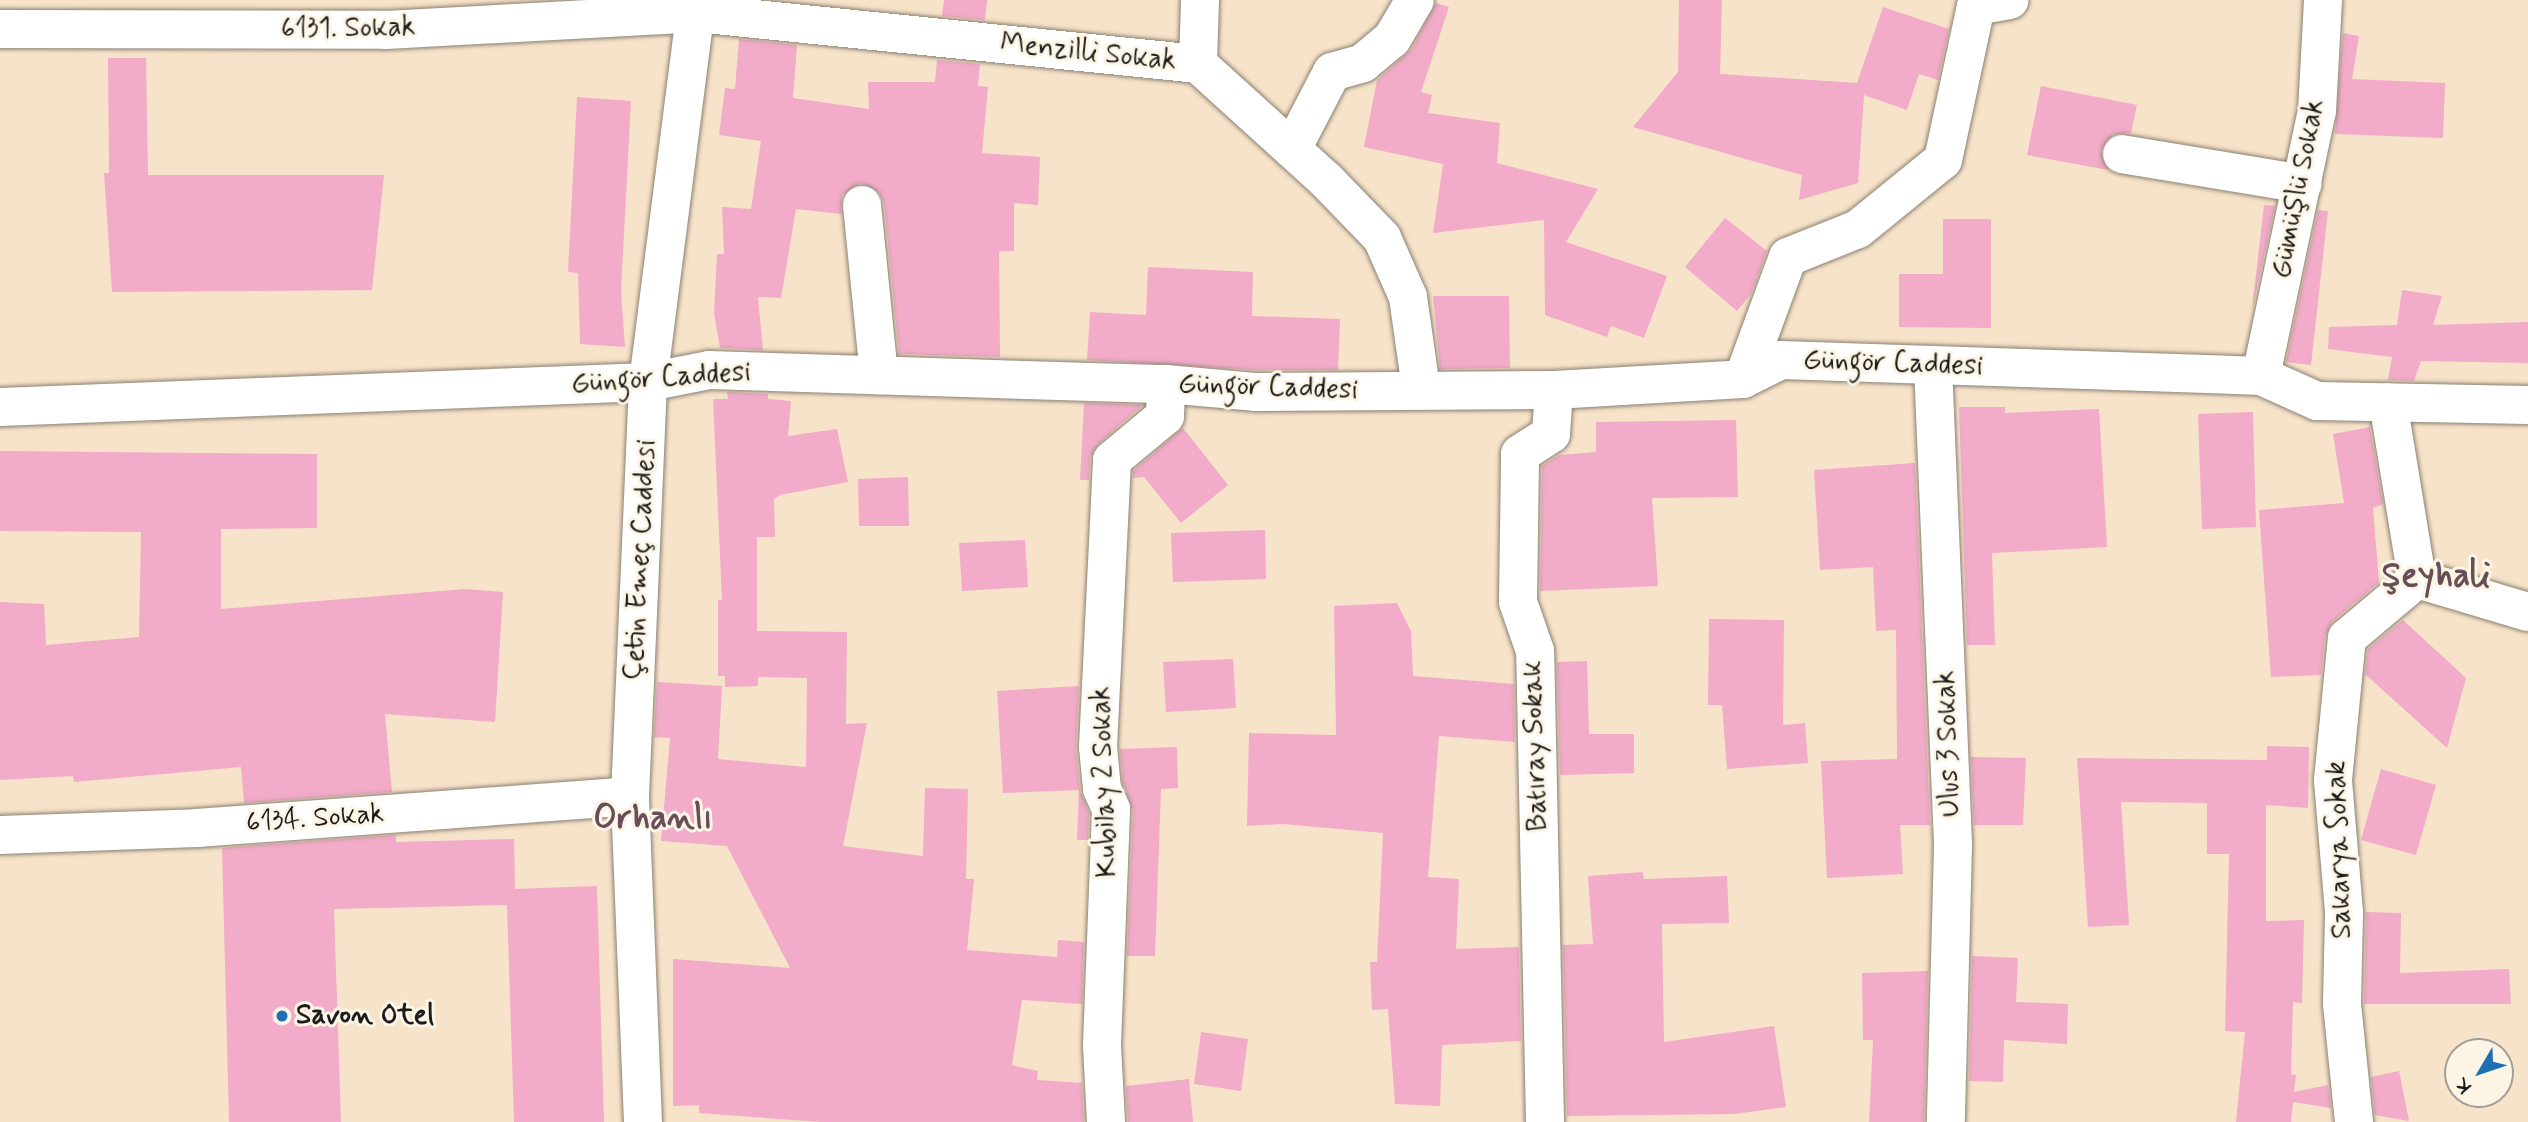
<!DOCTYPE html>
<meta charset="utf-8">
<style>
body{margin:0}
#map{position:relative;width:2528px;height:1122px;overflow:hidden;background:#f7e3c9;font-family:Mynerve,sans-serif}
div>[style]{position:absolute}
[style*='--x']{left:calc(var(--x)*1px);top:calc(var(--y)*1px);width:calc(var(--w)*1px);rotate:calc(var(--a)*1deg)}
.building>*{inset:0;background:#f2abc8}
.roads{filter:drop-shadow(0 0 2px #8a8072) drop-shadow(0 0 2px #8a8072)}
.minor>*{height:38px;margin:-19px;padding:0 19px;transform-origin:19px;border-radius:19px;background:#fff}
.dots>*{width:19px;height:19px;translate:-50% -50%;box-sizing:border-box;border:4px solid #fcf5e5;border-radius:50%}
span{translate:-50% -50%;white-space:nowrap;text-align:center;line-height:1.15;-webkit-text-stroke:6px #fcf5e5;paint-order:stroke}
.street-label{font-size:28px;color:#1c1c1c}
.poi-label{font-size:28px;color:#1c1c1c;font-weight:700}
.left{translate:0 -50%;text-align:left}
.district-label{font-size:35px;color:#674e58;font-weight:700}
.north{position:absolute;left:2444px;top:1038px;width:70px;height:70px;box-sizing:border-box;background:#fcf5e5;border:2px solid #a29e95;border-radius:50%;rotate:231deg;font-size:19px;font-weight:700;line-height:28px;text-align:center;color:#1c1c1c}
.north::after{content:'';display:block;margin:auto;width:24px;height:32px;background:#1f6fb2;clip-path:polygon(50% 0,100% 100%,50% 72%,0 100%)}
</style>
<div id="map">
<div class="building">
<i style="clip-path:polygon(944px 0,987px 0,985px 20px,942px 16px)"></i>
<i style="clip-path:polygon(1679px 0,1722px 0,1720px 74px,1857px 83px,1883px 7px,1949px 29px,1938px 80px,1919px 74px,1907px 110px,1864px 95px,1858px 183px,1799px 200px,1802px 175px,1633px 127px,1678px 72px)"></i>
<i style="clip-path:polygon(1436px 3px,1449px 7px,1421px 92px,1432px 95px,1428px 113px,1500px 123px,1497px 163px,1598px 189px,1566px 242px,1667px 276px,1644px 338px,1611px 326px,1607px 337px,1545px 315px,1544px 220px,1433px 233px,1443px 164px,1364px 147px,1377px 80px,1411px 50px)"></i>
<i style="clip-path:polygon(2343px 33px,2359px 36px,2352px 79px,2445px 83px,2443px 138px,2335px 134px)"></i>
<i style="clip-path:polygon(739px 39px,797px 45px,793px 98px,869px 109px,868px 82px,935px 82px,937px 60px,980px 64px,978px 86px,988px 87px,982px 153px,1040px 157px,1038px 205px,1014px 203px,1014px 251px,999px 251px,1000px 357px,899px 354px,884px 203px,879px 192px,861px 183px,842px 195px,841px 214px,796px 209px,781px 298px,758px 297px,763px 350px,720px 348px,714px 313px,717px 254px,724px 254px,722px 207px,751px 209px,761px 141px,719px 135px,725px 88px,735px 89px)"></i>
<i style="clip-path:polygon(108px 58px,146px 58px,148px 175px,384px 175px,372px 290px,112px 292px,104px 173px,109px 173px)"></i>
<i style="clip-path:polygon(2041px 86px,2137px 105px,2131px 133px,2114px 134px,2101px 150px,2108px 170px,2027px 155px)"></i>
<i style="clip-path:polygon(577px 97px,631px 101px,621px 291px,625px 347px,580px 344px,578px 273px,568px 272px)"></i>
<i style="clip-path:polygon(2264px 205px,2275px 206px,2252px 310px)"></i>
<i style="clip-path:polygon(2318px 210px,2328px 211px,2311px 365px,2286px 362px)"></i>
<i style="clip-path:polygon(1725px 218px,1767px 251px,1751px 294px,1737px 311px,1685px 267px)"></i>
<i style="clip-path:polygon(1943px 219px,1991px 219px,1991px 328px,1899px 327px,1899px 274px,1943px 274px)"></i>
<i style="clip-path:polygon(1148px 267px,1253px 272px,1252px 316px,1340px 319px,1338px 370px,1256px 370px,1087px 360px,1090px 312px,1146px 315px)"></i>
<i style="clip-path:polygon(2402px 290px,2442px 296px,2433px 325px,2528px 322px,2528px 363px,2421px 361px,2414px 381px,2388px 380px,2392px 357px,2328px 349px,2329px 327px,2397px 325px)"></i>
<i style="clip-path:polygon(1433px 296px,1509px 296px,1510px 368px,1440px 369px)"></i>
<i style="clip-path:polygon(727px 392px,768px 394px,768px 399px,791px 401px,788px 436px,837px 429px,848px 482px,780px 495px,774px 499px,775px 537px,757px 537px,757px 631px,847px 632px,846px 724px,867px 723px,843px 846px,923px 856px,925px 788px,968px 789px,966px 879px,974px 879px,967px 950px,1057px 957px,1058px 940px,1084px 942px,1082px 1004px,1022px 1000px,1012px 1065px,1038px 1071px,1037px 1080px,1082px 1083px,1084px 1122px,821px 1122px,699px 1113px,699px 1105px,673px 1106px,673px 959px,790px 968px,727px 846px,661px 841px,670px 738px,654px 737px,657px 682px,722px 686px,718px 759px,806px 767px,807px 678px,758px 677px,758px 686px,725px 687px,725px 676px,718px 676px,718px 600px,722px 600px,713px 399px,728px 399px)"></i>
<i style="clip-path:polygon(1084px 403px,1143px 405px,1098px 444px,1090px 458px,1089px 480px,1080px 480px)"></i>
<i style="clip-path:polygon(1959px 407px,2005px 407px,2005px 413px,2099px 409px,2107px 547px,1992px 553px,1995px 645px,1967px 645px)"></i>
<i style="clip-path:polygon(2253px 412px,2256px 527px,2202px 529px,2198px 414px)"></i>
<i style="clip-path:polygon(1736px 420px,1738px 497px,1652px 498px,1658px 586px,1540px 591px,1542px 466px,1559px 455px,1596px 452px,1596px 422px)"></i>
<i style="clip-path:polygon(2370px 427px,2383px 504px,2373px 508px,2379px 582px,2332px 622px,2325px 636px,2321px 675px,2271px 677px,2259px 510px,2344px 503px,2333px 434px)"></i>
<i style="clip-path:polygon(1183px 428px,1228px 485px,1181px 523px,1144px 477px,1133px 478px,1133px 471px)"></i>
<i style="clip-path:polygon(0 451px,317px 454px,317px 528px,221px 529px,221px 609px,465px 589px,503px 592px,495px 722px,385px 714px,392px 792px,244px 803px,241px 767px,74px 782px,73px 776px,0 780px,0 602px,44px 604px,46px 645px,139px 637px,141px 532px,0 531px)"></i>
<i style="clip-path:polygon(1915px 463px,1930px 825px,1900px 825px,1903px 874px,1827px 878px,1821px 761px,1897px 759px,1896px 630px,1876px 631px,1873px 567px,1820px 570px,1814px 470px)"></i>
<i style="clip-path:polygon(908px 477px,909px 526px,859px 526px,858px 479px)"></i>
<i style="clip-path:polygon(1265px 530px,1266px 579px,1173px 582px,1171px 533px)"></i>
<i style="clip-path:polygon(1025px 540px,1028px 587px,962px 591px,959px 543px)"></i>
<i style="clip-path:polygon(1397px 603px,1411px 631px,1413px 676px,1514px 684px,1515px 742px,1439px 736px,1428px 877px,1459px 879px,1456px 949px,1519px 947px,1521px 1041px,1442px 1045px,1440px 1106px,1395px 1104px,1388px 1009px,1372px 1010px,1370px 962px,1377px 962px,1383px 833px,1283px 824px,1247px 826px,1249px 733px,1336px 735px,1334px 606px)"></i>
<i style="clip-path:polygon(1709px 619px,1784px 620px,1783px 725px,1805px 723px,1808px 763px,1727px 769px,1722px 705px,1708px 705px)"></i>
<i style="clip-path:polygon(2403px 620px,2466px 678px,2447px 748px,2365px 674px,2368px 649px)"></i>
<i style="clip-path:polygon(1233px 659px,1236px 708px,1166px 712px,1163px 662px)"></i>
<i style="clip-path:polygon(1587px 661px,1589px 734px,1634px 734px,1634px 773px,1560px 775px,1557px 662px)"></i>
<i style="clip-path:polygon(1079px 686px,1076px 749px,1080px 791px,1089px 813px,1088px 840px,1077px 840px,1079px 790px,1003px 793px,997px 691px)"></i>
<i style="clip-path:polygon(2267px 746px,2309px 747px,2308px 808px,2266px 805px,2266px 921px,2304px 920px,2302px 1003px,2293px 1002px,2291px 1074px,2296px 1075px,2294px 1092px,2328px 1085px,2331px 1108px,2293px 1102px,2291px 1122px,2236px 1122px,2245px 1032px,2225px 1031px,2229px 854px,2207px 854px,2207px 803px,2121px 802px,2129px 925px,2088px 927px,2077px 758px,2267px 760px)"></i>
<i style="clip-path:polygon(1177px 747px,1178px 788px,1161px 789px,1155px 956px,1127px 956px,1133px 810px,1123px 783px,1120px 749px)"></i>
<i style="clip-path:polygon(1971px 757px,2026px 758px,2023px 825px,1974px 825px)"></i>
<i style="clip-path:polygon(2381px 769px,2436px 785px,2416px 855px,2361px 840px)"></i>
<i style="clip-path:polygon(396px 835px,396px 842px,514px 839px,515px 889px,597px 886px,604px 1122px,514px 1122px,507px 905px,334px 909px,341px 1122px,229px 1122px,222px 848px)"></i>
<i style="clip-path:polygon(1643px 872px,1644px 879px,1727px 876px,1729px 923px,1662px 924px,1664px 1042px,1774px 1026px,1786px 1107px,1735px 1114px,1567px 1116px,1563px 945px,1593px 944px,1588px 876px)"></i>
<i style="clip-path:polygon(2366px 912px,2401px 913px,2400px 973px,2509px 969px,2511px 1004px,2364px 1004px)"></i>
<i style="clip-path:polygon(1972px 956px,2018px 958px,2016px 1002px,2068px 1004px,2067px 1044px,2004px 1040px,2003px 1082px,1969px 1081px)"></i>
<i style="clip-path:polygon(1928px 971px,1924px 1122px,1869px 1122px,1873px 1040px,1863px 1040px,1862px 973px)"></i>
<i style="clip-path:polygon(1201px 1032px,1248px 1039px,1241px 1091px,1194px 1084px)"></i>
<i style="clip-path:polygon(2399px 1071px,2409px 1121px,2375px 1115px,2371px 1077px)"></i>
<i style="clip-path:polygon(1189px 1079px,1193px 1122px,1128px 1122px,1126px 1086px)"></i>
</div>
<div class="roads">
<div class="minor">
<i style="--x:0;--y:29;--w:386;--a:0.1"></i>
<i style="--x:386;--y:30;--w:310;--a:-3.1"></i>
<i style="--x:696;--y:13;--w:505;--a:5.8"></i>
<i style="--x:1198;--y:64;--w:173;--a:42.2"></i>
<i style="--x:1326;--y:180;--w:81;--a:46"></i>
<i style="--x:1382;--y:238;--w:64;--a:66.2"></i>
<i style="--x:1408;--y:297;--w:92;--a:81.9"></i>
<i style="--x:1198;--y:64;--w:64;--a:-88.2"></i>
<i style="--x:1292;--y:149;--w:87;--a:-62.5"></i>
<i style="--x:1332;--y:72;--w:32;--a:-16"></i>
<i style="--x:1363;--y:63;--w:38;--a:-40"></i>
<i style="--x:1392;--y:39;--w:45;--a:-59.5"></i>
<i style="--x:2122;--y:154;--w:183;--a:9.4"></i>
<i style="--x:862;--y:205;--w:171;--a:84.3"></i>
<i style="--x:1933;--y:366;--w:480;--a:87.6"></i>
<i style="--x:1953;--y:846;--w:276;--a:91.5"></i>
<i style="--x:2261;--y:376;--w:271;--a:-78.1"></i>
<i style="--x:2317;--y:111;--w:111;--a:-86.9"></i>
<i style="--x:1743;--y:379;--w:130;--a:-69.8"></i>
<i style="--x:1788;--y:257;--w:75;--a:-21.8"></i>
<i style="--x:1858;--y:229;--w:109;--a:-39.1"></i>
<i style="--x:1943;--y:160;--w:157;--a:-77.9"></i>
<i style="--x:1976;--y:6;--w:34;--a:-10"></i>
<i style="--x:0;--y:407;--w:648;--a:-2.21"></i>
<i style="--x:648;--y:382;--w:62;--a:-11.1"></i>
<i style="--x:709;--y:370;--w:457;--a:1.8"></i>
<i style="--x:1166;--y:384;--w:89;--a:5.1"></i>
<i style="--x:1255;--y:392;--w:299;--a:-0.4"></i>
<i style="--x:1554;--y:390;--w:189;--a:-3.3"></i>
<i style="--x:1743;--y:379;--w:42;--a:-26.6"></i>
<i style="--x:1781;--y:360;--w:480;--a:1.9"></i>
<i style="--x:2261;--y:376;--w:61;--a:24.1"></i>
<i style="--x:2317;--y:401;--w:211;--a:1.1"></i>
<i style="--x:2417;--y:579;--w:116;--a:16.6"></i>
<i style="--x:0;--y:835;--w:197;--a:-2"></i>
<i style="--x:197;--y:828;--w:434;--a:-4.2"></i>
<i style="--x:643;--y:1122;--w:326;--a:-92.3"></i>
<i style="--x:630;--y:796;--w:414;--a:-87.5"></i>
<i style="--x:648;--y:382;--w:385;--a:-82.7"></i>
<i style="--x:1106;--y:1122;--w:77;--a:-93"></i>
<i style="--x:1102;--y:1045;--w:236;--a:-87.8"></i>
<i style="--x:1111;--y:809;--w:22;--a:-114"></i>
<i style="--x:1102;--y:789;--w:42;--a:-95.4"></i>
<i style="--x:1098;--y:747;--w:287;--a:-87.2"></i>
<i style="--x:1112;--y:460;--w:69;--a:-39.7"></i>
<i style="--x:1165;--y:416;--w:32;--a:-88"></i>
<i style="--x:1545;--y:1122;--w:471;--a:-91.2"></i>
<i style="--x:1535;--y:651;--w:52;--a:-109.1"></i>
<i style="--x:1518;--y:602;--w:148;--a:-89.2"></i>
<i style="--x:1520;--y:454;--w:37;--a:-33"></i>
<i style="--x:1551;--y:434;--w:44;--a:-86.1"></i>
<i style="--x:2354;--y:1122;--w:120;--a:-95.8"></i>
<i style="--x:2342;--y:1003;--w:91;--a:-88.7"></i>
<i style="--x:2344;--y:912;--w:132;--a:-94.8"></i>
<i style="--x:2333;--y:780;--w:143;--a:-84.4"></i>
<i style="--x:2347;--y:638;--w:92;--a:-40.1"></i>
<i style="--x:2417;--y:579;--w:179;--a:-99.3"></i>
</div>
</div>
<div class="dots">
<i style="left:282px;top:1016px;background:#1f6fb2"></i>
</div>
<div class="street-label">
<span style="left:348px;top:29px;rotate:-1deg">6131. Sokak</span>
<span style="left:1088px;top:53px;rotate:6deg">Menzilli Sokak</span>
<span style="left:2299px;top:189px;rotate:-79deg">Gümüşlü Sokak</span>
<span style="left:1893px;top:364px;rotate:2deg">Güngör Caddesi</span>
<span style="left:661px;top:379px;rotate:-4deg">Güngör Caddesi</span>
<span style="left:1268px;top:388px;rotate:2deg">Güngör Caddesi</span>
<span style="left:641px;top:560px;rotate:-87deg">Çetin Emeç Caddesi</span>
<span style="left:1949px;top:744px;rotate:-92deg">Ulus 3 Sokak</span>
<span style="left:1536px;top:746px;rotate:-92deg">Batıray Sokak</span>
<span style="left:1105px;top:782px;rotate:-92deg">Kubilay 2 Sokak</span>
<span style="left:315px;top:819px;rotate:-4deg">6134. Sokak</span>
<span style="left:2340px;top:850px;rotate:-92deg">Sakarya Sokak</span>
</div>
<div class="poi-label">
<span class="left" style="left:296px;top:1016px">Savon Otel</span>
</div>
<div class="district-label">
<span style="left:2436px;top:576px">Şeyhali</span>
<span style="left:653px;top:818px">Orhanlı</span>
</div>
<div class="north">K</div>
</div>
